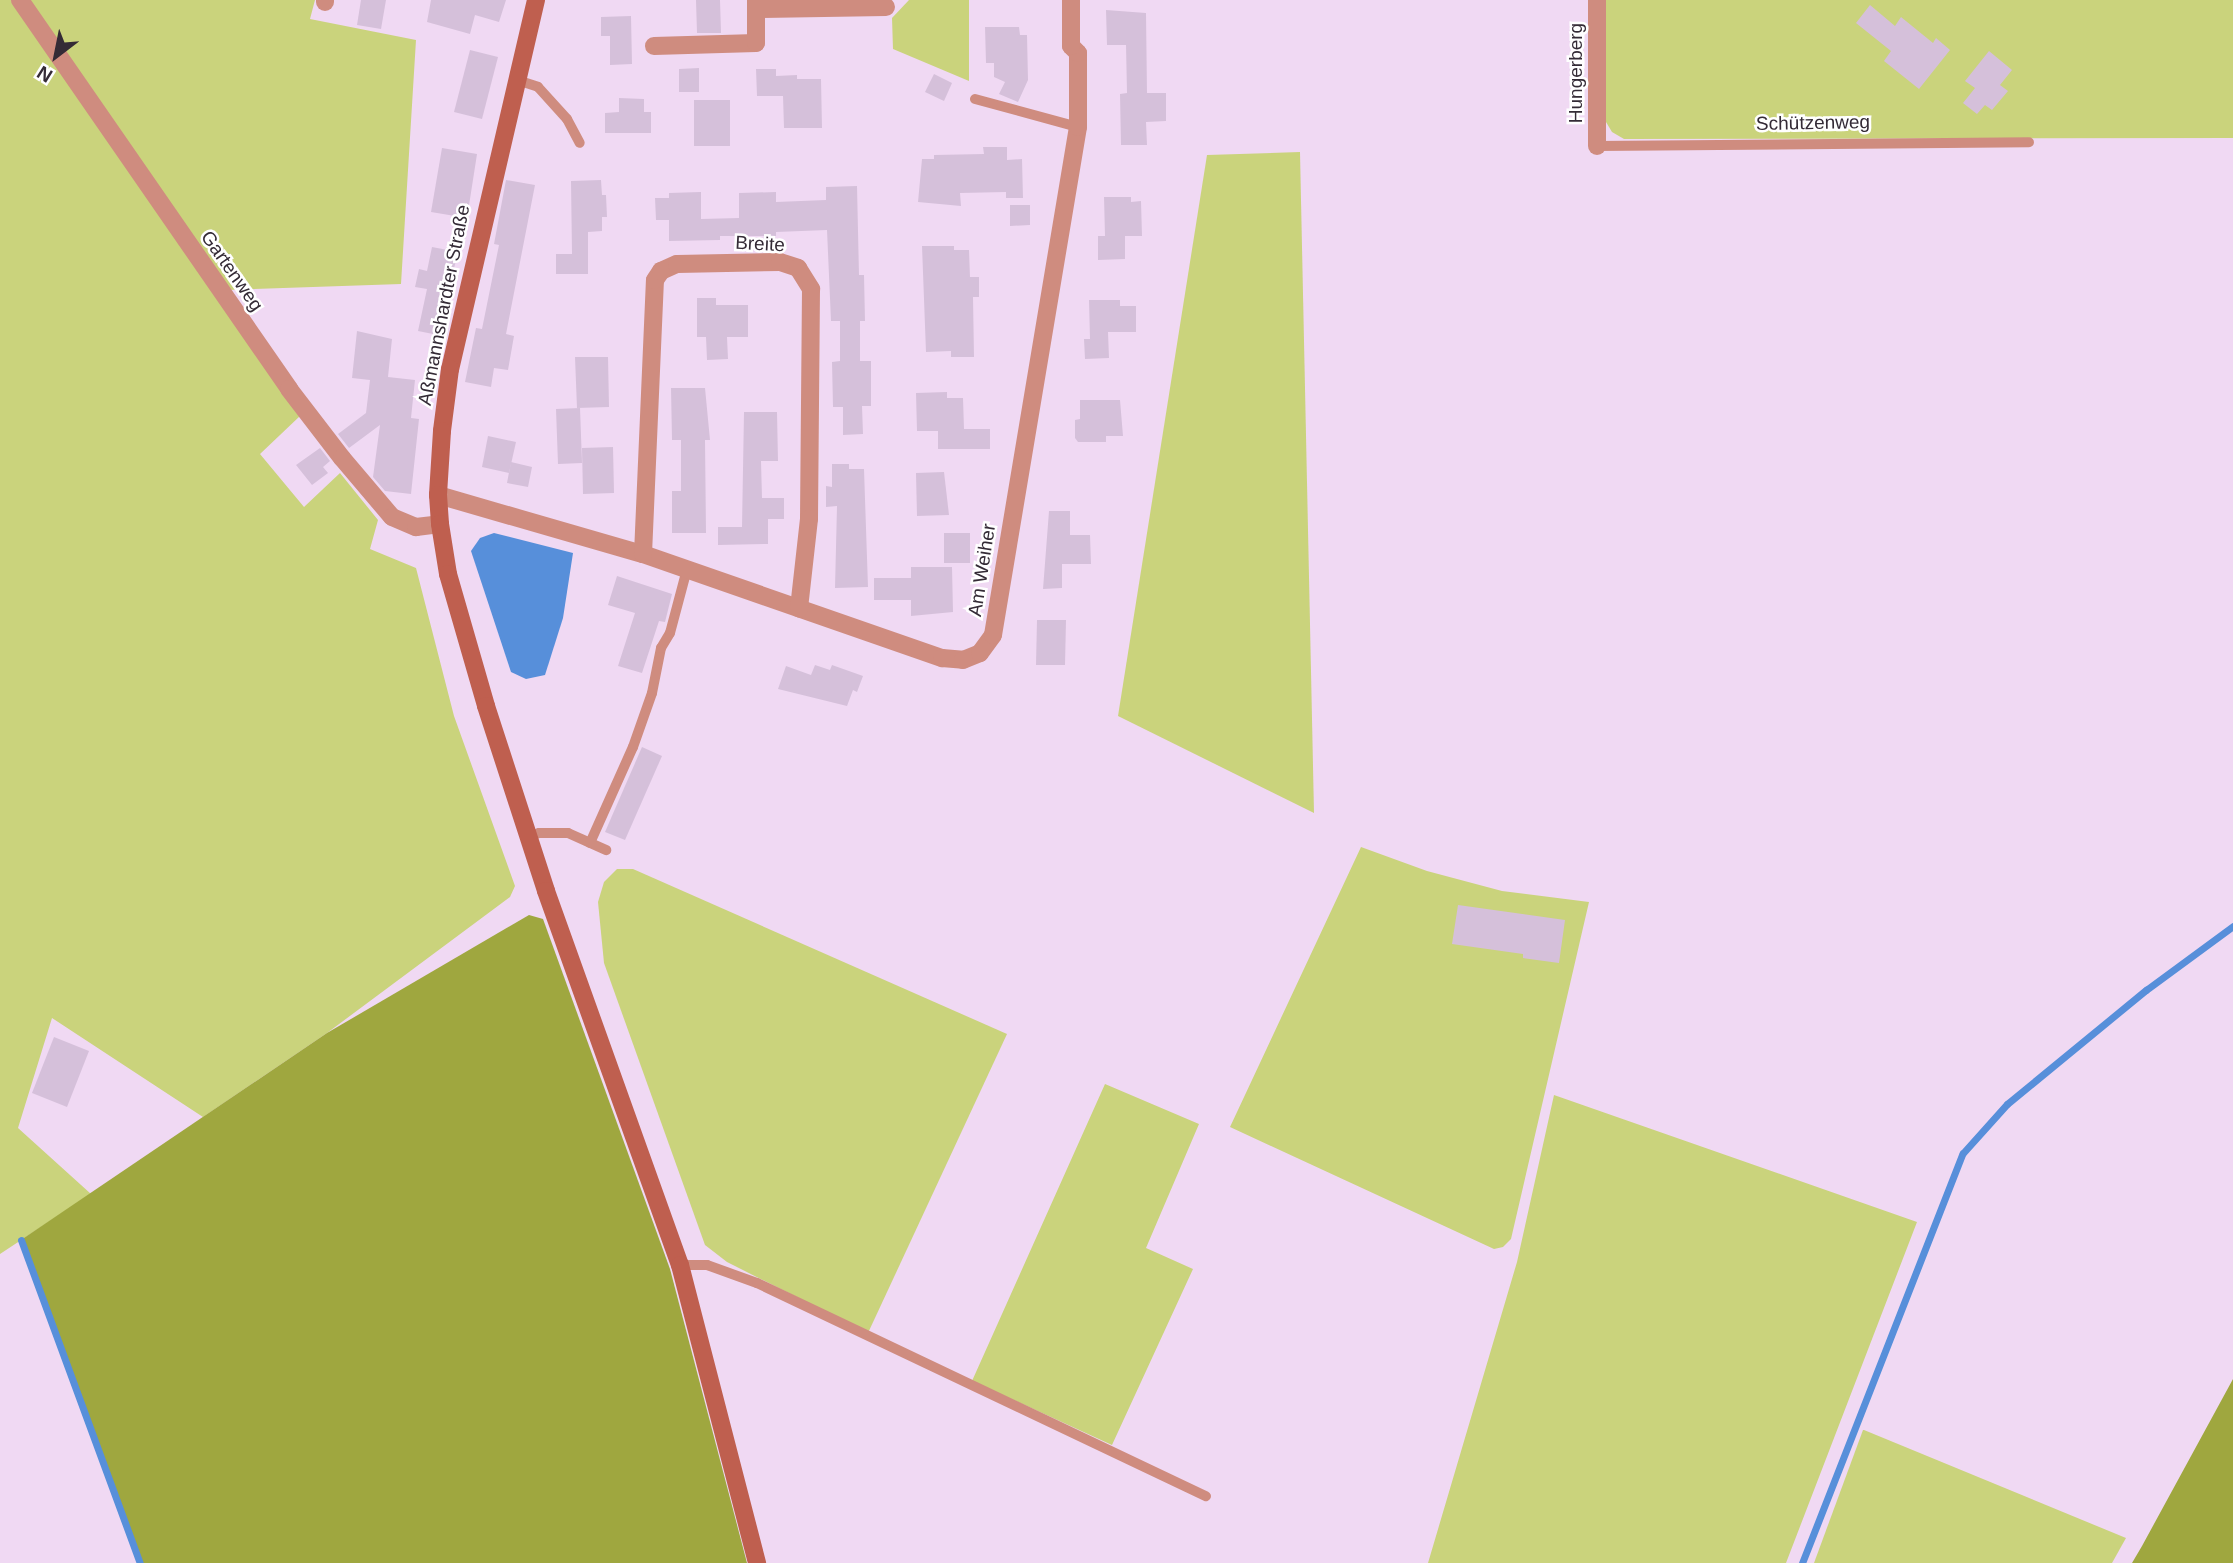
<!DOCTYPE html>
<meta charset="utf-8">
<style>
body{margin:0}
#map{position:relative;width:2233px;height:1563px;overflow:hidden;background:#f0d9f3;font-family:Helvetica,sans-serif}
div>[style]{position:absolute}
[style*='--x']{left:calc(var(--x)*1px);top:calc(var(--y)*1px);width:calc(var(--w)*1px);rotate:calc(var(--a)*1deg)}
.green>*{inset:0;background:#cad37c}
.forest>*{inset:0;background:#9fa73f}
.water>*{inset:0;background:#578fda}
.stream>*{height:7px;margin:-3.5px;padding:0 3.5px;transform-origin:3.5px;border-radius:3.5px;background:#578fda}
.building>*{inset:0;background:#d5c0da}
.service>*{height:10px;margin:-5px;padding:0 5px;transform-origin:5px;border-radius:5px;background:#cf8c7f}
.minor>*{height:18px;margin:-9px;padding:0 9px;transform-origin:9px;border-radius:9px;background:#cf8c7f}
.secondary>*{height:18px;margin:-9px;padding:0 9px;transform-origin:9px;border-radius:9px;background:#bf5f4f}
span{translate:-50% -50%;white-space:nowrap;text-align:center;line-height:1.15;-webkit-text-stroke:5px #fff;paint-order:stroke}
.street-label{font-size:19px;color:#342b36}
.north{position:absolute;left:21px;top:21px;width:70px;height:70px;-webkit-text-stroke:5px #fff;paint-order:stroke;rotate:212deg;font-size:19px;font-weight:700;line-height:28px;text-align:center;color:#342b36}
.north::after{content:'';display:block;margin:auto;width:24px;height:32px;background:#342b36;clip-path:polygon(50% 0,100% 100%,50% 72%,0 100%)}
</style>
<div id="map">
<div class="green">
<i style="clip-path:polygon(0 0,15px 0,300px 416px,260px 454px,304px 507px,340px 473px,378px 520px,370px 549px,416px 568px,454px 716px,515px 886px,510px 897px,327px 1033px,203px 1117px,52px 1018px,18px 1128px,91px 1194px,0 1254px)"></i>
<i style="clip-path:polygon(26px 0,315px 0,310px 19px,416px 40px,401px 284px,226px 290px)"></i>
<i style="clip-path:polygon(909px 0,969px 0,969px 81px,893px 49px,892px 18px)"></i>
<i style="clip-path:polygon(1603px 0,2233px 0,2233px 138px,1624px 139px,1612px 132px,1606px 122px)"></i>
<i style="clip-path:polygon(1300px 152px,1314px 813px,1118px 716px,1207px 155px)"></i>
<i style="clip-path:polygon(1361px 847px,1427px 871px,1502px 891px,1589px 902px,1511px 1239px,1503px 1247px,1494px 1249px,1230px 1127px)"></i>
<i style="clip-path:polygon(617px 869px,633px 869px,1007px 1034px,868px 1333px,727px 1262px,705px 1245px,604px 963px,598px 902px,604px 882px)"></i>
<i style="clip-path:polygon(1105px 1084px,1199px 1124px,1146px 1248px,1193px 1269px,1112px 1445px,972px 1381px)"></i>
<i style="clip-path:polygon(1554px 1095px,1917px 1222px,1786px 1563px,1428px 1563px,1517px 1262px)"></i>
<i style="clip-path:polygon(1863px 1430px,1864px 1430px,2126px 1538px,2112px 1563px,1814px 1563px)"></i>
</div>
<div class="forest">
<i style="clip-path:polygon(529px 915px,543px 919px,670px 1269px,747px 1563px,140px 1563px,21px 1240px,327px 1033px)"></i>
<i style="clip-path:polygon(2233px 1379px,2233px 1563px,2132px 1563px,2142px 1546px)"></i>
</div>
<div class="water">
<i style="clip-path:polygon(494px 533px,573px 553px,563px 618px,545px 675px,526px 679px,511px 672px,471px 551px,480px 538px)"></i>
</div>
<div class="stream">
<i style="--x:21;--y:1240;--w:344;--a:69.8"></i>
<i style="--x:1802;--y:1563;--w:440;--a:-68.6"></i>
<i style="--x:1963;--y:1153;--w:66;--a:-48.1"></i>
<i style="--x:2007;--y:1104;--w:180;--a:-39.4"></i>
<i style="--x:2146;--y:990;--w:108;--a:-36.3"></i>
</div>
<div class="building">
<i style="clip-path:polygon(361px 0,386px 0,381px 29px,357px 25px)"></i>
<i style="clip-path:polygon(431px 0,506px 0,499px 22px,475px 15px,470px 34px,427px 22px)"></i>
<i style="clip-path:polygon(696px 0,720px 0,721px 33px,697px 33px)"></i>
<i style="clip-path:polygon(1870px 5px,1895px 26px,1901px 17px,1933px 43px,1936px 38px,1950px 50px,1919px 89px,1884px 61px,1891px 51px,1856px 23px)"></i>
<i style="clip-path:polygon(1106px 10px,1146px 13px,1147px 93px,1166px 93px,1166px 121px,1146px 122px,1147px 145px,1121px 145px,1120px 94px,1127px 93px,1126px 45px,1107px 45px)"></i>
<i style="clip-path:polygon(631px 16px,632px 64px,610px 65px,610px 36px,601px 36px,601px 17px)"></i>
<i style="clip-path:polygon(985px 27px,1019px 27px,1020px 35px,1027px 35px,1028px 80px,1018px 102px,999px 94px,1005px 82px,994px 77px,994px 63px,986px 63px)"></i>
<i style="clip-path:polygon(470px 50px,498px 57px,482px 119px,454px 112px)"></i>
<i style="clip-path:polygon(1989px 51px,2012px 70px,2000px 85px,2008px 91px,1992px 110px,1985px 105px,1977px 114px,1963px 103px,1975px 88px,1965px 81px)"></i>
<i style="clip-path:polygon(699px 68px,699px 92px,679px 92px,679px 69px)"></i>
<i style="clip-path:polygon(756px 69px,776px 69px,776px 76px,797px 75px,797px 79px,821px 79px,822px 128px,784px 128px,783px 96px,757px 96px)"></i>
<i style="clip-path:polygon(934px 74px,952px 83px,944px 101px,925px 92px)"></i>
<i style="clip-path:polygon(619px 98px,644px 99px,644px 112px,651px 112px,651px 133px,605px 133px,605px 113px,619px 112px)"></i>
<i style="clip-path:polygon(694px 100px,730px 100px,730px 146px,694px 146px)"></i>
<i style="clip-path:polygon(983px 147px,1007px 147px,1007px 160px,1022px 159px,1023px 198px,1006px 198px,1006px 192px,960px 193px,961px 206px,918px 202px,922px 159px,934px 159px,934px 155px,984px 154px)"></i>
<i style="clip-path:polygon(442px 148px,477px 154px,467px 218px,431px 212px)"></i>
<i style="clip-path:polygon(506px 180px,535px 185px,506px 334px,514px 336px,508px 370px,494px 368px,491px 387px,465px 382px,476px 328px,482px 329px,499px 245px,494px 244px)"></i>
<i style="clip-path:polygon(601px 180px,602px 195px,606px 195px,607px 217px,602px 217px,602px 231px,588px 232px,588px 274px,556px 274px,556px 254px,572px 254px,571px 181px)"></i>
<i style="clip-path:polygon(857px 186px,859px 275px,864px 275px,865px 321px,860px 321px,860px 361px,871px 361px,871px 406px,862px 406px,863px 434px,843px 435px,843px 407px,833px 407px,832px 362px,840px 361px,840px 321px,831px 321px,827px 230px,776px 232px,776px 236px,720px 236px,720px 240px,669px 241px,669px 220px,656px 220px,655px 198px,669px 198px,669px 193px,701px 192px,701px 219px,739px 218px,739px 193px,776px 192px,776px 202px,826px 200px,826px 187px)"></i>
<i style="clip-path:polygon(1104px 197px,1131px 197px,1131px 202px,1141px 201px,1142px 236px,1125px 236px,1125px 259px,1098px 260px,1098px 236px,1105px 236px)"></i>
<i style="clip-path:polygon(1010px 205px,1030px 205px,1030px 225px,1010px 226px)"></i>
<i style="clip-path:polygon(922px 246px,954px 246px,954px 250px,969px 250px,970px 277px,979px 277px,979px 297px,973px 297px,974px 357px,951px 357px,951px 351px,926px 352px)"></i>
<i style="clip-path:polygon(432px 247px,458px 252px,438px 335px,418px 331px,427px 289px,415px 287px,419px 269px,427px 271px)"></i>
<i style="clip-path:polygon(697px 298px,716px 298px,716px 305px,748px 305px,748px 337px,727px 337px,728px 359px,707px 360px,706px 337px,697px 337px)"></i>
<i style="clip-path:polygon(1089px 300px,1120px 300px,1120px 306px,1136px 306px,1136px 332px,1108px 332px,1109px 358px,1085px 359px,1084px 339px,1090px 339px)"></i>
<i style="clip-path:polygon(357px 331px,392px 339px,388px 377px,415px 380px,411px 418px,419px 419px,411px 494px,385px 491px,373px 477px,380px 425px,349px 448px,338px 434px,366px 413px,370px 380px,352px 378px)"></i>
<i style="clip-path:polygon(575px 357px,608px 357px,609px 407px,577px 408px)"></i>
<i style="clip-path:polygon(671px 388px,705px 388px,710px 440px,705px 440px,706px 533px,672px 533px,672px 491px,681px 491px,681px 440px,672px 440px)"></i>
<i style="clip-path:polygon(947px 392px,947px 398px,963px 398px,964px 429px,990px 429px,990px 449px,938px 449px,938px 431px,917px 431px,916px 393px)"></i>
<i style="clip-path:polygon(1080px 400px,1120px 400px,1123px 436px,1106px 436px,1106px 442px,1078px 442px,1075px 438px,1075px 420px,1080px 419px)"></i>
<i style="clip-path:polygon(580px 408px,582px 463px,558px 464px,556px 409px)"></i>
<i style="clip-path:polygon(744px 412px,777px 412px,778px 461px,761px 461px,762px 498px,784px 498px,784px 519px,768px 519px,768px 544px,718px 545px,718px 527px,742px 527px)"></i>
<i style="clip-path:polygon(488px 436px,516px 442px,509px 473px,482px 467px)"></i>
<i style="clip-path:polygon(613px 447px,614px 493px,583px 494px,582px 448px)"></i>
<i style="clip-path:polygon(320px 448px,330px 461px,323px 467px,328px 473px,312px 485px,296px 465px)"></i>
<i style="clip-path:polygon(511px 462px,532px 467px,528px 487px,507px 483px)"></i>
<i style="clip-path:polygon(832px 464px,849px 464px,849px 469px,864px 469px,868px 587px,835px 588px,837px 506px,826px 507px,826px 486px,832px 487px)"></i>
<i style="clip-path:polygon(944px 472px,949px 515px,917px 516px,916px 473px)"></i>
<i style="clip-path:polygon(1049px 511px,1070px 511px,1070px 535px,1090px 535px,1091px 564px,1062px 564px,1062px 588px,1043px 589px)"></i>
<i style="clip-path:polygon(944px 533px,970px 533px,970px 563px,944px 563px)"></i>
<i style="clip-path:polygon(911px 567px,952px 567px,953px 612px,911px 616px,911px 600px,874px 600px,874px 578px,911px 578px)"></i>
<i style="clip-path:polygon(617px 576px,672px 594px,665px 622px,659px 621px,642px 673px,618px 666px,635px 613px,608px 605px)"></i>
<i style="clip-path:polygon(1037px 620px,1066px 620px,1065px 665px,1036px 665px)"></i>
<i style="clip-path:polygon(815px 665px,830px 670px,832px 665px,863px 676px,857px 692px,853px 690px,847px 706px,778px 689px,786px 666px,811px 675px)"></i>
<i style="clip-path:polygon(642px 747px,662px 756px,625px 840px,605px 832px)"></i>
<i style="clip-path:polygon(1458px 905px,1565px 920px,1559px 963px,1523px 958px,1523px 954px,1452px 944px)"></i>
<i style="clip-path:polygon(54px 1037px,89px 1051px,67px 1107px,32px 1093px)"></i>
</div>
<div class="service">
<i style="--x:517;--y:80;--w:22;--a:18"></i>
<i style="--x:538;--y:87;--w:43;--a:47.8"></i>
<i style="--x:567;--y:119;--w:27;--a:62"></i>
<i style="--x:975;--y:99;--w:107;--a:15.2"></i>
<i style="--x:1597;--y:146;--w:432;--a:-0.5"></i>
<i style="--x:528;--y:837;--w:12;--a:-20"></i>
<i style="--x:539;--y:833;--w:29;--a:0"></i>
<i style="--x:568;--y:833;--w:42;--a:24.1"></i>
<i style="--x:590;--y:843;--w:105;--a:-65.9"></i>
<i style="--x:633;--y:747;--w:57;--a:-70.6"></i>
<i style="--x:652;--y:693;--w:46;--a:-78.7"></i>
<i style="--x:661;--y:648;--w:17;--a:-59"></i>
<i style="--x:670;--y:633;--w:66;--a:-75.1"></i>
<i style="--x:680;--y:1265;--w:27;--a:0"></i>
<i style="--x:707;--y:1265;--w:53;--a:19.8"></i>
<i style="--x:757;--y:1283;--w:497;--a:25.4"></i>
</div>
<div class="minor">
<i style="--x:20;--y:0;--w:473;--a:55.3"></i>
<i style="--x:289;--y:389;--w:87;--a:52.5"></i>
<i style="--x:342;--y:458;--w:77;--a:49.7"></i>
<i style="--x:392;--y:517;--w:26;--a:23"></i>
<i style="--x:416;--y:527;--w:24;--a:-7"></i>
<i style="--x:1597;--y:0;--w:146;--a:90"></i>
<i style="--x:325;--y:2;--w:2;--a:-90"></i>
<i style="--x:756;--y:9;--w:130;--a:-0.9"></i>
<i style="--x:654;--y:46;--w:102;--a:-1.7"></i>
<i style="--x:756;--y:43;--w:43;--a:-90"></i>
<i style="--x:438;--y:495;--w:213;--a:16.1"></i>
<i style="--x:643;--y:554;--w:317;--a:19.2"></i>
<i style="--x:942;--y:658;--w:21;--a:5"></i>
<i style="--x:963;--y:660;--w:18;--a:-22"></i>
<i style="--x:980;--y:653;--w:22;--a:-54"></i>
<i style="--x:993;--y:635;--w:515;--a:-80.5"></i>
<i style="--x:1078;--y:127;--w:74;--a:-90"></i>
<i style="--x:1078;--y:53;--w:10;--a:-135"></i>
<i style="--x:1071;--y:46;--w:46;--a:-90"></i>
<i style="--x:643;--y:554;--w:274;--a:-87.5"></i>
<i style="--x:655;--y:280;--w:11;--a:-56"></i>
<i style="--x:661;--y:271;--w:17;--a:-24"></i>
<i style="--x:677;--y:264;--w:103;--a:-1.1"></i>
<i style="--x:780;--y:262;--w:19;--a:18"></i>
<i style="--x:798;--y:268;--w:25;--a:58"></i>
<i style="--x:811;--y:289;--w:230;--a:90.5"></i>
<i style="--x:809;--y:519;--w:90;--a:96.4"></i>
</div>
<div class="secondary">
<i style="--x:536;--y:0;--w:379;--a:103.1"></i>
<i style="--x:450;--y:369;--w:63;--a:97.4"></i>
<i style="--x:442;--y:431;--w:64;--a:93.6"></i>
<i style="--x:438;--y:495;--w:29;--a:86"></i>
<i style="--x:440;--y:524;--w:51;--a:80.9"></i>
<i style="--x:448;--y:574;--w:137;--a:73.9"></i>
<i style="--x:486;--y:706;--w:194;--a:72"></i>
<i style="--x:546;--y:891;--w:397;--a:70.3"></i>
<i style="--x:680;--y:1265;--w:308;--a:75.5"></i>
</div>
<div class="street-label">
<span style="left:1576px;top:73px;rotate:-90deg">Hungerberg</span>
<span style="left:1813px;top:123px;rotate:-1deg">Schützenweg</span>
<span style="left:760px;top:244px;rotate:3deg">Breite</span>
<span style="left:232px;top:271px;rotate:55deg">Gartenweg</span>
<span style="left:444px;top:305px;rotate:-79deg">Aßmannshardter Straße</span>
<span style="left:982px;top:570px;rotate:-81deg">Am Weiher</span>
</div>
<div class="north">N</div>
</div>
